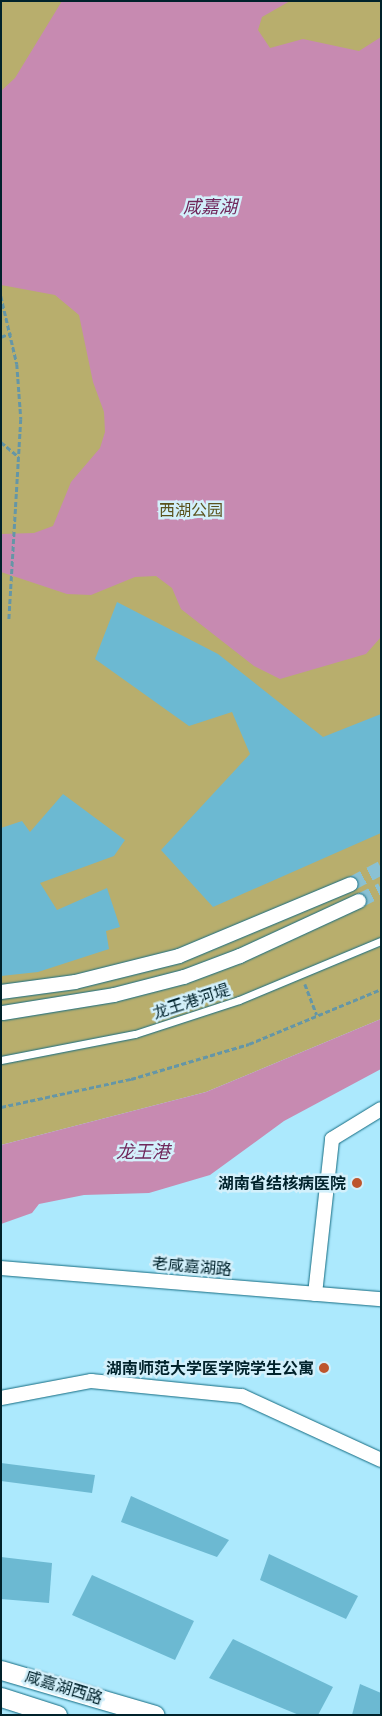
<!DOCTYPE html>
<meta charset="utf-8">
<style>
body{margin:0}
#map{position:relative;width:382px;height:1716px;overflow:hidden;background:#ace9fd;font-family:"IBM Plex Sans","Noto Sans SC",sans-serif}
div>[style]{position:absolute}
[style*='--x']{left:calc(var(--x)*1px);top:calc(var(--y)*1px);width:calc(var(--w)*1px);rotate:calc(var(--a)*1deg)}
.green>*{inset:0;background:#b8ae6d}
.water>*{inset:0;background:#c78ab1}
.building>*{inset:0;background:#6cb9d2}
.minor-tunnel>*{height:14px;margin-top:-7px;transform-origin:0;background:repeating-linear-gradient(90deg,#8ac1d3 0 14px,transparent 0 21px)}
.path>*{height:2.5px;margin-top:-1.25px;transform-origin:0;background:repeating-linear-gradient(90deg,#6596a6 0 5px,transparent 0 7.5px)}
.roads{filter:drop-shadow(0 0 1px #136b82) drop-shadow(0 0 1px #136b82)}
.service>*{height:7px;margin:-3.5px;padding:0 3.5px;transform-origin:3.5px;border-radius:3.5px;background:#fff}
.minor>*{height:14px;margin:-7px;padding:0 7px;transform-origin:7px;border-radius:7px;background:#fff}
.secondary>*{height:19px;margin:-9.5px;padding:0 9.5px;transform-origin:9.5px;border-radius:9.5px;background:#fff}
.dots>*{width:14px;height:14px;translate:-50% -50%;box-sizing:border-box;border:2px solid #d3f0fb;border-radius:50%}
span{translate:-50% -50%;white-space:nowrap;text-align:center;line-height:1.15;-webkit-text-stroke:5px #d3f0fb;paint-order:stroke}
.park-label{font-size:16px;color:#5a521d}
.street-label{font-size:16px;color:#00222b}
.poi-label{font-size:16px;color:#00222b;font-weight:700}
.right{translate:-100% -50%;text-align:right}
.water-label{font-size:18px;color:#70275b;font-style:italic}
.frame{position:absolute;inset:0;border:2px solid #00222b;pointer-events:none}
</style>
<div id="map">
<div class="green">
<i style="clip-path:polygon(1px 1px,381px 1px,381px 1019px,206px 1092px,1px 1145px)"></i>
</div>
<div class="water">
<i style="clip-path:polygon(62px 1px,290px 1px,262px 17px,258px 30px,270px 48px,303px 39px,359px 51px,381px 37px,381px 637px,366px 654px,280px 679px,254px 666px,181px 609px,172px 588px,156px 576px,135px 577px,91px 595px,67px 594px,1px 572px,1px 534px,34px 533px,53px 526px,71px 482px,100px 448px,105px 432px,104px 412px,93px 382px,79px 315px,55px 295px,1px 285px,1px 91px,15px 78px)"></i>
<i style="clip-path:polygon(381px 1019px,381px 1069px,284px 1121px,210px 1175px,149px 1193px,84px 1195px,39px 1204px,32px 1213px,1px 1224px,1px 1145px,206px 1092px)"></i>
</div>
<div class="building">
<i style="clip-path:polygon(117px 602px,218px 654px,323px 737px,381px 714px,381px 833px,213px 907px,161px 850px,250px 754px,232px 712px,189px 726px,95px 659px)"></i>
<i style="clip-path:polygon(63px 794px,125px 840px,114px 856px,40px 883px,57px 910px,107px 888px,120px 927px,106px 931px,109px 949px,38px 972px,1px 976px,1px 828px,22px 821px,30px 832px)"></i>
<i style="clip-path:polygon(1px 1463px,95px 1475px,92px 1493px,1px 1481px)"></i>
<i style="clip-path:polygon(131px 1496px,229px 1540px,217px 1557px,121px 1522px)"></i>
<i style="clip-path:polygon(269px 1554px,358px 1596px,346px 1619px,260px 1580px)"></i>
<i style="clip-path:polygon(1px 1557px,52px 1563px,49px 1603px,1px 1599px)"></i>
<i style="clip-path:polygon(92px 1575px,194px 1621px,175px 1660px,72px 1615px)"></i>
<i style="clip-path:polygon(233px 1639px,333px 1687px,318px 1715px,299px 1715px,209px 1678px)"></i>
<i style="clip-path:polygon(360px 1684px,381px 1693px,381px 1715px,352px 1715px)"></i>
</div>
<div class="minor-tunnel">
<i style="--x:351;--y:884;--w:34;--a:-28"></i>
<i style="--x:359;--y:901;--w:25;--a:-27"></i>
</div>
<div class="path">
<i style="--x:1;--y:296;--w:70;--a:76.8"></i>
<i style="--x:17;--y:364;--w:55;--a:85.8"></i>
<i style="--x:21;--y:419;--w:202;--a:93.4"></i>
<i style="--x:1;--y:337;--w:11;--a:-22"></i>
<i style="--x:1;--y:442;--w:23;--a:40"></i>
<i style="--x:305;--y:984;--w:33;--a:69"></i>
<i style="--x:1;--y:1107;--w:133;--a:-12.2"></i>
<i style="--x:131;--y:1079;--w:123;--a:-16.5"></i>
<i style="--x:249;--y:1044;--w:143;--a:-22.6"></i>
</div>
<div class="roads">
<div class="service">
<i style="--x:1;--y:1060;--w:136;--a:-11"></i>
<i style="--x:135;--y:1034;--w:109;--a:-18.1"></i>
<i style="--x:239;--y:1000;--w:154;--a:-22.6"></i>
</div>
<div class="minor">
<i style="--x:1;--y:992;--w:75;--a:-7.7"></i>
<i style="--x:75;--y:982;--w:107;--a:-14"></i>
<i style="--x:179;--y:956;--w:186;--a:-22.7"></i>
<i style="--x:3;--y:1013;--w:112;--a:-9.2"></i>
<i style="--x:114;--y:995;--w:72;--a:-14.4"></i>
<i style="--x:184;--y:977;--w:60;--a:-20.6"></i>
<i style="--x:240;--y:956;--w:131;--a:-24.8"></i>
<i style="--x:1;--y:1268;--w:381;--a:4.7"></i>
<i style="--x:315;--y:1294;--w:156;--a:-83.7"></i>
<i style="--x:332;--y:1139;--w:57;--a:-31.5"></i>
<i style="--x:1;--y:1398;--w:92;--a:-10.7"></i>
<i style="--x:91;--y:1381;--w:152;--a:5.7"></i>
<i style="--x:242;--y:1396;--w:153;--a:24.7"></i>
</div>
<div class="secondary">
<i style="--x:1;--y:1670;--w:160;--a:16.3"></i>
<i style="--x:1;--y:1697;--w:59;--a:17.8"></i>
</div>
</div>
<div class="dots">
<i style="left:357px;top:1183px;background:#bd552d"></i>
<i style="left:324px;top:1368px;background:#bd552d"></i>
</div>
<div class="park-label">
<span style="left:191px;top:510px">西湖公园</span>
</div>
<div class="street-label">
<span style="left:191px;top:1001px;rotate:-18deg">龙王港河堤</span>
<span style="left:192px;top:1266px;rotate:5deg">老咸嘉湖路</span>
<span style="left:64px;top:1687px;rotate:17deg">咸嘉湖西路</span>
</div>
<div class="poi-label">
<span class="right" style="left:346px;top:1183px">湖南省结核病医院</span>
<span class="right" style="left:314px;top:1368px">湖南师范大学医学院学生公寓</span>
</div>
<div class="water-label">
<span style="left:210px;top:207px">咸嘉湖</span>
<span style="left:143px;top:1152px">龙王港</span>
</div>
<div class="frame"></div>
</div>
